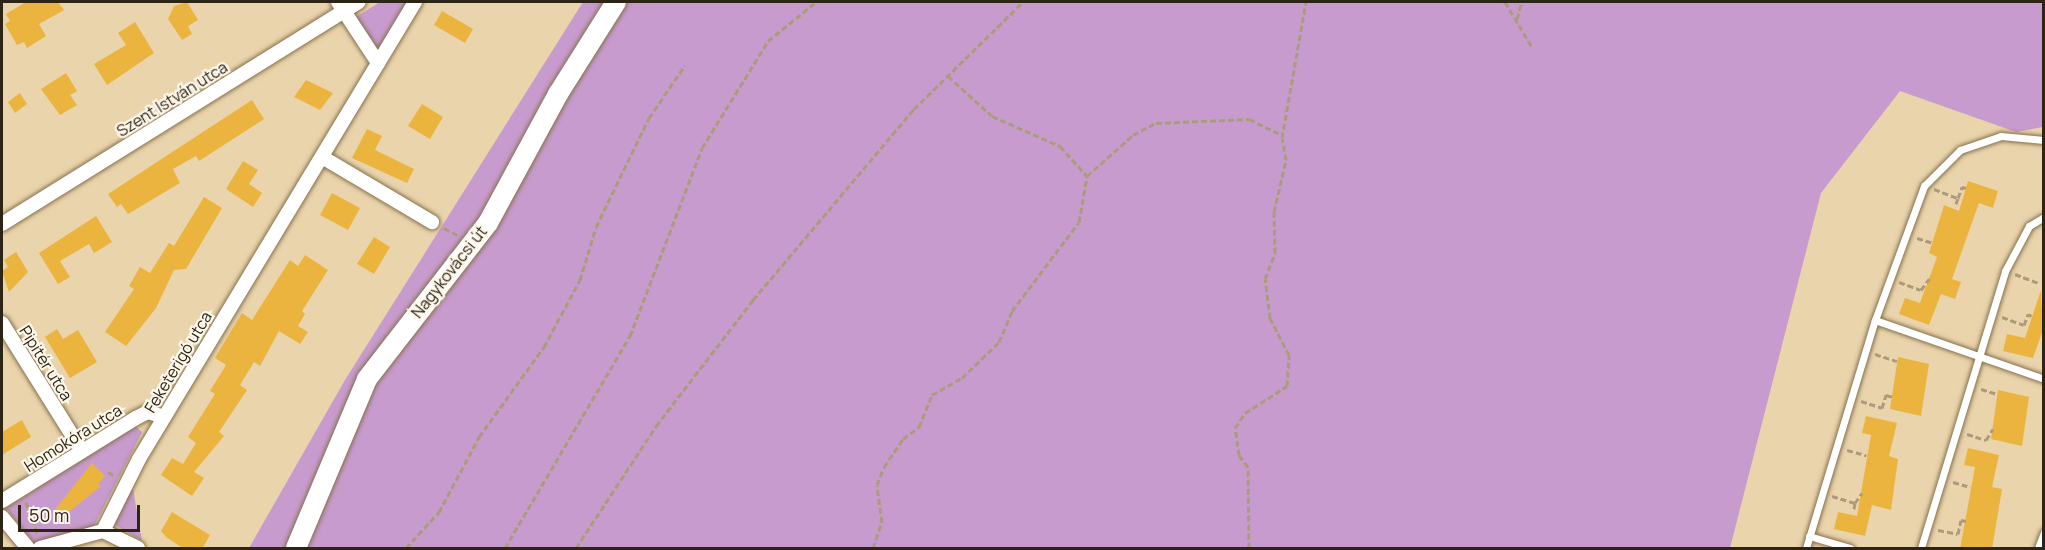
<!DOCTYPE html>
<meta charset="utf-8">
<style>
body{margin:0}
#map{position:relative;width:2045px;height:550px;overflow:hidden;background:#ead4ac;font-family:Manrope,sans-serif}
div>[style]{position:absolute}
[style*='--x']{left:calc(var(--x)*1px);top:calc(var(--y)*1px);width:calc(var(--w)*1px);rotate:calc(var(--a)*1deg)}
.green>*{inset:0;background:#c89bce}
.building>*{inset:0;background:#ebb43f}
.path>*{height:3px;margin-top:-1.5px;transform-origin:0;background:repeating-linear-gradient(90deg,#ac9b7b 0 6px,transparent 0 9px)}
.roads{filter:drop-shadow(0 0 2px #85714c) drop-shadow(0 0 2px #85714c)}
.lane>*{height:7px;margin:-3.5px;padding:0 3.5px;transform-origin:3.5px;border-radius:3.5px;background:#fff}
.street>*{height:14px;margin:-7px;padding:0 7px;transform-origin:7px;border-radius:7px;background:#fff}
.secondary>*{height:20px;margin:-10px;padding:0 10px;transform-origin:10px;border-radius:10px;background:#fff}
span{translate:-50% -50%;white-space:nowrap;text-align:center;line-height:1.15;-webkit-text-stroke:4.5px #fef7eb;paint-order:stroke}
.street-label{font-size:16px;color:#2c2415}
.frame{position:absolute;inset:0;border:3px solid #2c2415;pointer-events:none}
.scale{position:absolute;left:18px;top:505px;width:122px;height:27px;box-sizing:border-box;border:3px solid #2c2415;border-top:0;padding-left:8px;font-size:18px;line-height:21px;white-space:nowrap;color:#2c2415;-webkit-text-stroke:4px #fef7eb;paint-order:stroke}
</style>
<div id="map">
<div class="green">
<i style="clip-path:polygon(380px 2px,408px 2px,378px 50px,356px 17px)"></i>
<i style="clip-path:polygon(583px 2px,2043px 2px,2043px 127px,2016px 132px,1900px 91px,1821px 193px,1730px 548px,249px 548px,345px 380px)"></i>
<i style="clip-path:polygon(135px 426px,142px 432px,93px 528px,35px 544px,6px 508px)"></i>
<i style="clip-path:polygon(130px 487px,133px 489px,142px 541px,114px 524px)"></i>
</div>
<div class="building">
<i style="clip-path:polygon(26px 2px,58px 2px,64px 10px,39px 24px,46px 36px,27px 48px,24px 42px,17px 45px,5px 24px,10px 21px,6px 14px)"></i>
<i style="clip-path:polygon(187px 2px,198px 20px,188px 26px,192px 34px,182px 40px,168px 19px,174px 6px)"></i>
<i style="clip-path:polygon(442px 11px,473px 29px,465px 43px,434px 25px)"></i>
<i style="clip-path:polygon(135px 22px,154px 53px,107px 85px,94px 64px,126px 45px,118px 33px)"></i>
<i style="clip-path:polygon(66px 73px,77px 91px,70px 95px,77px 105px,60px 115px,41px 89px)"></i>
<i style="clip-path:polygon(306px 80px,333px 93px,320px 110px,294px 97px)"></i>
<i style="clip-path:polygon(20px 93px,27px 104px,15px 113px,8px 102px)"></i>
<i style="clip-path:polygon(252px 100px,264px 119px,199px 161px,196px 156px,173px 169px,180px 183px,128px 214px,121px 204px,117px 207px,108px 194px)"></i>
<i style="clip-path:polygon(422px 104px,443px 117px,430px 139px,408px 126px)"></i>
<i style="clip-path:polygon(367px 129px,382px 136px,375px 150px,414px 169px,407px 183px,352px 158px)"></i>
<i style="clip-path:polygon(243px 161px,258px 170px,249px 184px,262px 193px,253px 207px,226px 189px)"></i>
<i style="clip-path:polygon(1968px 181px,1998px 191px,1993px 208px,1979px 203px,1952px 279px,1961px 282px,1955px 299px,1941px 294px,1929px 325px,1899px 314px,1905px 298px,1920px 303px,1937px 257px,1929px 253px,1944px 205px,1959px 211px)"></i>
<i style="clip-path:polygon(332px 193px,360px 208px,348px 230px,320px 215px)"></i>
<i style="clip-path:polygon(204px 197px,222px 208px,186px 269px,174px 270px,156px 308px,126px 346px,105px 332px,134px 289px,129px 286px,140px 267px,150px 273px,169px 243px,174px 246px)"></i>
<i style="clip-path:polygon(96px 216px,112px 242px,94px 253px,89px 244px,60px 261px,70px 277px,58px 284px,39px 253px)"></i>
<i style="clip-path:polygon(374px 237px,390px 247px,374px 274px,357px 264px)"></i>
<i style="clip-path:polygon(16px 252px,28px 272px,9px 292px,2px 271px,8px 267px,4px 260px)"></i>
<i style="clip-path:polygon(305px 255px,328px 270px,302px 311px,305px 314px,298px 326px,308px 332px,300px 344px,279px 331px,260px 366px,254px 362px,240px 385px,247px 390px,219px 432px,224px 436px,194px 472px,204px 478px,192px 496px,161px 475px,172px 458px,183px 464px,196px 443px,188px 437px,215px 394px,210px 391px,226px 365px,215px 358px,242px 313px,252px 320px,290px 260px,298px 266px)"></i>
<i style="clip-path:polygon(2041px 290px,2043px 330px,2033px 358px,2003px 351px,2007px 334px,2025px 338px)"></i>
<i style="clip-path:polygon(57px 329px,63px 339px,78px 330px,97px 362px,70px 378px,45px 337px)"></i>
<i style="clip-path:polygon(1898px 357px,1929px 364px,1921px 416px,1890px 409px)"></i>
<i style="clip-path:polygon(1998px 390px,2029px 397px,2022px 446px,1991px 439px)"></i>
<i style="clip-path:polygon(1866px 416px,1897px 423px,1889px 456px,1898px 459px,1891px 510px,1872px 505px,1865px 536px,1834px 529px,1838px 512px,1857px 516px,1871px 435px,1862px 433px)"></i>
<i style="clip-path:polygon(22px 420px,31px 437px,2px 455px,2px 432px)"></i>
<i style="clip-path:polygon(1968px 448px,1999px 455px,1992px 487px,2002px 489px,1992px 549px,1960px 549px,1975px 467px,1964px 465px)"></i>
<i style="clip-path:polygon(92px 463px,105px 476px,98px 484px,101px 486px,60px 519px,53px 512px)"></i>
<i style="clip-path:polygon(172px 512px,210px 535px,202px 549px,184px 549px,166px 537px,161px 531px)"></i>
</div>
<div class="path">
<i style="--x:1505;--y:2;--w:52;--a:59"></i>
<i style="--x:1517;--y:19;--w:18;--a:-74"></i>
<i style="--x:948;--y:76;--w:59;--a:42.3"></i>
<i style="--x:992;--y:116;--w:74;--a:23.8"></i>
<i style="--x:1060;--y:146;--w:40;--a:48"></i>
<i style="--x:1934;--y:189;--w:26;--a:21"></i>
<i style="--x:1958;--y:198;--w:12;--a:-70"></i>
<i style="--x:1962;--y:187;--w:4;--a:14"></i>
<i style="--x:1956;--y:204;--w:6;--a:-72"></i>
<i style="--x:444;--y:228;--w:15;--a:28"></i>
<i style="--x:1917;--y:238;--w:17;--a:17"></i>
<i style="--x:2015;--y:274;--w:25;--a:21"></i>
<i style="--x:1899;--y:282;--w:23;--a:20"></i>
<i style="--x:1921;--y:290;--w:14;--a:-54"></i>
<i style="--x:2002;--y:317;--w:23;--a:20"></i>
<i style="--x:2024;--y:325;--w:12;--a:-70"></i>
<i style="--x:2028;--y:314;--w:4;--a:27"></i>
<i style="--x:1875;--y:354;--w:23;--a:18"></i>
<i style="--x:1981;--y:389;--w:17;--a:17"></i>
<i style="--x:1861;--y:401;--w:22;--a:18"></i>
<i style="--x:1882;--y:408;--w:14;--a:-73"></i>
<i style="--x:1886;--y:395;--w:7;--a:16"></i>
<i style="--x:1967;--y:434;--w:20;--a:18"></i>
<i style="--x:1986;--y:440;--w:13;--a:-58"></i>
<i style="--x:1847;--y:450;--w:20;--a:15"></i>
<i style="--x:108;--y:472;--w:8;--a:30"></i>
<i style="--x:1953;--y:482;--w:18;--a:16"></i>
<i style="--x:1832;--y:496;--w:24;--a:17"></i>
<i style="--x:1855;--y:503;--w:12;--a:-55"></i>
<i style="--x:26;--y:502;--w:35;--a:70"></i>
<i style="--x:1854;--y:509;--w:6;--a:-81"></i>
<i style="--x:1938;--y:530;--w:20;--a:11"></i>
<i style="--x:1958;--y:534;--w:14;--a:-78"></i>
<i style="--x:1961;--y:520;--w:5;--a:11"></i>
<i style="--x:406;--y:548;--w:49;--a:-47.5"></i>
<i style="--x:439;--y:512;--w:85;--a:-61.9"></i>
<i style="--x:479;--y:437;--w:111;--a:-54.2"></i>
<i style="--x:544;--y:347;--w:76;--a:-61.8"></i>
<i style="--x:580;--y:280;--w:55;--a:-73.2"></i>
<i style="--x:596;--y:227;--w:121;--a:-64.1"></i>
<i style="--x:649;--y:118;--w:64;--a:-55.8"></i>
<i style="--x:505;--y:548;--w:246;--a:-59.5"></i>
<i style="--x:630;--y:336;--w:201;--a:-69"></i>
<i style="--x:702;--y:148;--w:126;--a:-58.3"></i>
<i style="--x:768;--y:41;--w:62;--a:-39.1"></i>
<i style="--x:576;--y:548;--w:146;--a:-56.7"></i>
<i style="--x:656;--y:426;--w:159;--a:-52.4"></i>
<i style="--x:753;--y:300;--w:250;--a:-49.9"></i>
<i style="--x:914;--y:109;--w:153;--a:-44.5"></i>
<i style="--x:873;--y:548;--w:28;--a:-71"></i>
<i style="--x:882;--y:522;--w:37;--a:-98"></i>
<i style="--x:877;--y:485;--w:19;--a:-69"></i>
<i style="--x:884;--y:467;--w:34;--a:-56"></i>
<i style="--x:903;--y:439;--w:20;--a:-37"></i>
<i style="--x:919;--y:427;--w:35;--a:-68"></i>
<i style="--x:932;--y:395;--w:34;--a:-30"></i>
<i style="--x:962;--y:378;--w:52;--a:-44.2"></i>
<i style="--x:999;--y:342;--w:34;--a:-67"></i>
<i style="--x:1012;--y:311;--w:111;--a:-53"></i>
<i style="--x:1079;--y:222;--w:47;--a:-80.1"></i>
<i style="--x:1087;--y:176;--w:62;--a:-41.7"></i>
<i style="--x:1133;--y:135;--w:26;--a:-28"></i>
<i style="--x:1156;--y:123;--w:93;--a:-2.5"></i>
<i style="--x:1249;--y:119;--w:37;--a:26"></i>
<i style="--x:1249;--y:548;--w:81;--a:-90.7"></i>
<i style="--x:1248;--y:467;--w:15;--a:-127"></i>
<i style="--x:1239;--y:455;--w:27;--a:-98"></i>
<i style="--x:1235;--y:428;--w:18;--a:-56"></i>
<i style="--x:1245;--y:413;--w:50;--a:-32.7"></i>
<i style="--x:1287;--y:386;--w:31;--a:-86"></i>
<i style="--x:1289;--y:355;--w:42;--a:-117.2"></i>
<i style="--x:1270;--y:318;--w:39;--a:-97"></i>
<i style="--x:1265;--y:279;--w:28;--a:-69"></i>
<i style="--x:1275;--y:253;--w:41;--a:-91.4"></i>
<i style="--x:1274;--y:212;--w:53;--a:-77"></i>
<i style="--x:1286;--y:160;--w:22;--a:-100"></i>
<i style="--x:1282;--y:138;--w:138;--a:-80"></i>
</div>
<div class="roads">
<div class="lane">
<i style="--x:1875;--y:320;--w:179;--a:19.2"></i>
<i style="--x:1809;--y:536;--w:43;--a:16.3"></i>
<i style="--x:1806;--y:548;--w:238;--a:-73.2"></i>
<i style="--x:1875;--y:320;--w:143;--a:-69.9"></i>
<i style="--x:1924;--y:186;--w:51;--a:-45"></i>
<i style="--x:1960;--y:150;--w:43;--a:-18.9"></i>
<i style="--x:2001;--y:136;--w:43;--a:5.3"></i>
<i style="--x:1921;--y:548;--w:289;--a:-73.1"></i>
<i style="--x:2005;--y:271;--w:51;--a:-61.9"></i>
<i style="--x:2029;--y:226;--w:17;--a:-31"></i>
<i style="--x:2038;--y:548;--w:17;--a:-69"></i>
</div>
<div class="street">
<i style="--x:338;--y:2;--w:73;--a:56.7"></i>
<i style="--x:322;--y:157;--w:128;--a:30.6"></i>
<i style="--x:2;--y:224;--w:420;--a:-31.9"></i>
<i style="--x:2;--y:323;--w:151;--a:58"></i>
<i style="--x:2;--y:501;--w:158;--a:-31.8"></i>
<i style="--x:136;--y:418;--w:13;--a:-27"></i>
<i style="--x:148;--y:412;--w:17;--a:17"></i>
<i style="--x:2;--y:517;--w:40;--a:50"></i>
<i style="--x:103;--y:531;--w:39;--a:26"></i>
<i style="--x:40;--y:548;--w:65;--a:-15.1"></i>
<i style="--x:103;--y:531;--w:80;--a:-63.4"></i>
<i style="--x:139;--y:459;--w:534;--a:-58.87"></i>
</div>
<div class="secondary">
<i style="--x:296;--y:548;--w:183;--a:-67.2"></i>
<i style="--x:367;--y:379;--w:197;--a:-52.2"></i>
<i style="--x:488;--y:223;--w:147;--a:-61.5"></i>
<i style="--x:558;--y:94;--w:109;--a:-57.8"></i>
</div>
</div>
<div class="street-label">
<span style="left:172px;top:99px;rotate:-32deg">Szent István utca</span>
<span style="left:449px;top:272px;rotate:-52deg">Nagykovácsi út</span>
<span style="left:178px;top:362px;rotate:-59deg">Feketerigó utca</span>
<span style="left:46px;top:363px;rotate:58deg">Pipitér utca</span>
<span style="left:73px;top:438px;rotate:-32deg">Homokóra utca</span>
</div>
<div class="frame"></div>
<div class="scale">50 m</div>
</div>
